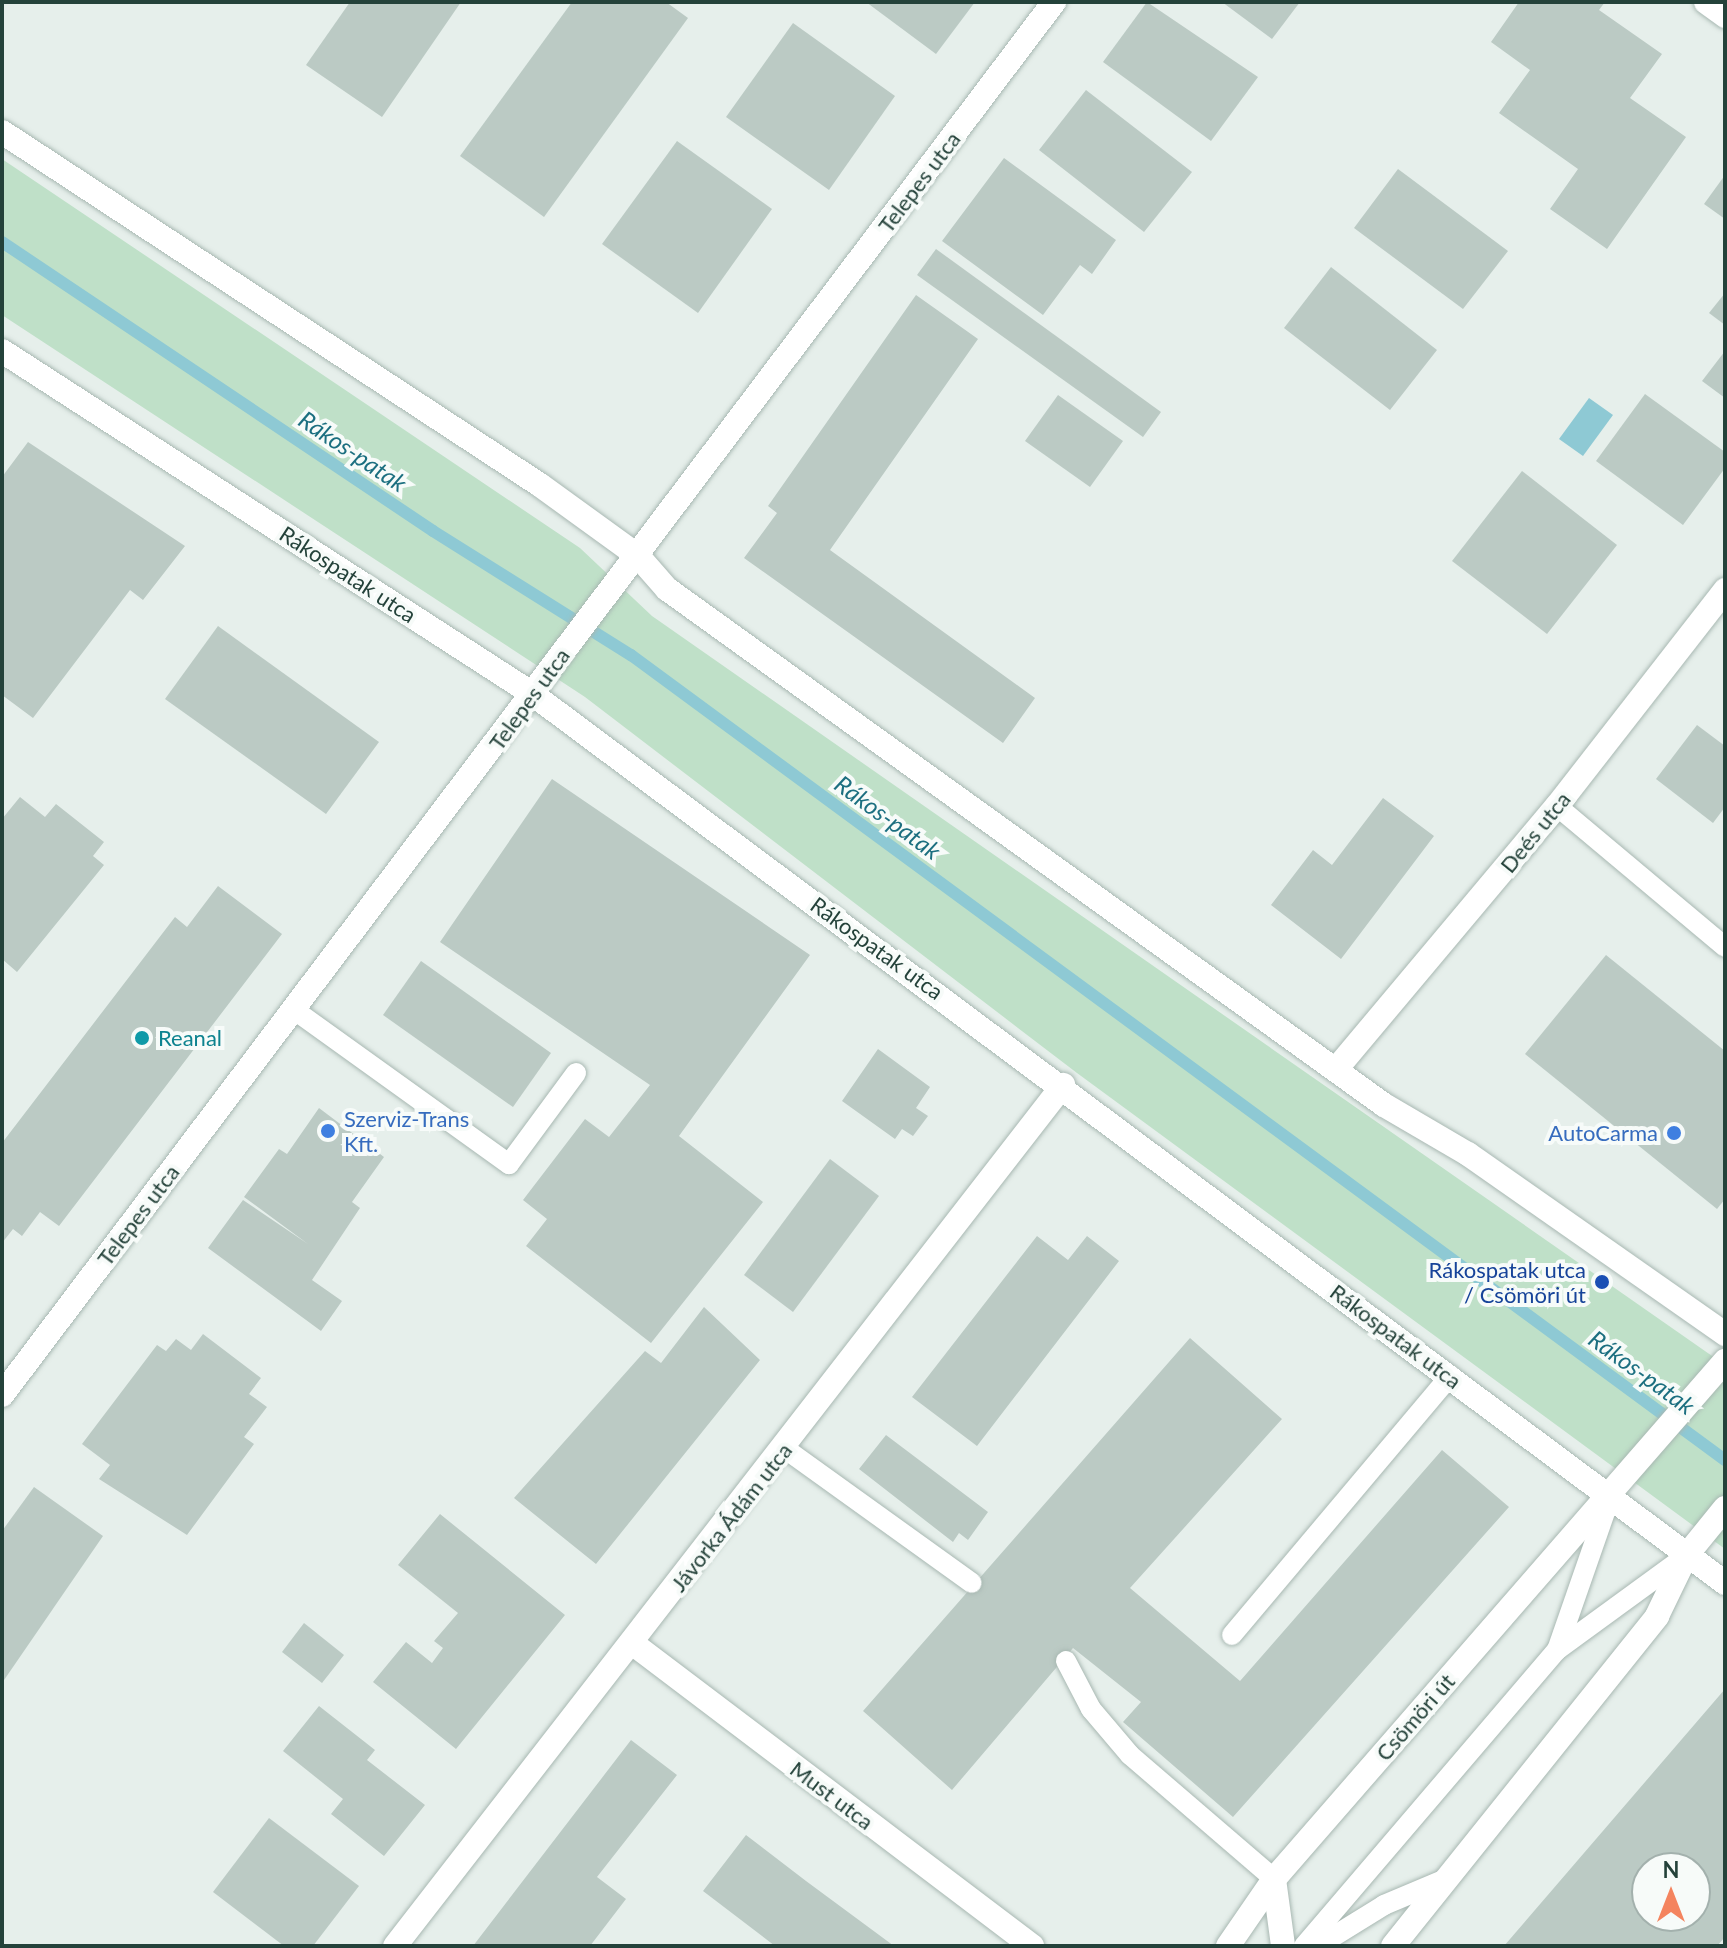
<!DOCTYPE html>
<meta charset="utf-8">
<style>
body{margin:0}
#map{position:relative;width:1727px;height:1948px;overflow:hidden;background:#e6efeb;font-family:Lato,sans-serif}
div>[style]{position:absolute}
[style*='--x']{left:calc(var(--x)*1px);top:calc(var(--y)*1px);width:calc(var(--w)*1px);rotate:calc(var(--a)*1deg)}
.green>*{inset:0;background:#bfe0c8}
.water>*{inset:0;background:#8ec9d4}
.stream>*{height:12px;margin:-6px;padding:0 6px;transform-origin:6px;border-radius:6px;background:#8ec9d4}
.building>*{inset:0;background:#bbcac4}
.roads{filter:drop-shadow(0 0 2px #a8b8b2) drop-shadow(0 0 2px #a8b8b2)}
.lane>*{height:20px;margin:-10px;padding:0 10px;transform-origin:10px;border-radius:10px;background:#fff}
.street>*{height:24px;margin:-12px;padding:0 12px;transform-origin:12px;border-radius:12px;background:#fff}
.secondary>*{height:24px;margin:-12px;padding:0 12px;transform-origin:12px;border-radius:12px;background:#fff}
.dots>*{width:22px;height:22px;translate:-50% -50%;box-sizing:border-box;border:4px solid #f7fbf9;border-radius:50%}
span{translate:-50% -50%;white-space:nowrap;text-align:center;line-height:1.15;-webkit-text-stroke:8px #f7fbf9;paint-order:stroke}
.street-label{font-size:22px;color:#24423a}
.culture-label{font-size:22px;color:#0d838f}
.left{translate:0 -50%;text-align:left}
.shop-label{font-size:22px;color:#366cbe}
.right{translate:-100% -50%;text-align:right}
.transit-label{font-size:22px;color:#164399}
.water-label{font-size:24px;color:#1c6f80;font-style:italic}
.frame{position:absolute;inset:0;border:4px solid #24423a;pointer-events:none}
.north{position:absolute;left:1631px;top:1852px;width:80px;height:80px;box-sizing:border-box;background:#f7fbf9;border:2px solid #a3b1ad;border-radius:50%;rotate:0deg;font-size:22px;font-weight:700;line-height:32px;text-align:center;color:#24423a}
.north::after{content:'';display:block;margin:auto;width:28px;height:36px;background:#f4845f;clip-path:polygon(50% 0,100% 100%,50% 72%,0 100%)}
</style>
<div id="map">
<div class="green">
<i style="clip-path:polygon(2px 159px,580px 548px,652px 616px,1725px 1365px,1725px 1549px,1077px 1073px,585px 697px,2px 315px)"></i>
</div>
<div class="water">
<i style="clip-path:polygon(1589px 398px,1613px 415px,1583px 456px,1559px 439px)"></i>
</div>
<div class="stream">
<i style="--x:2;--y:242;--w:519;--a:33.84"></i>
<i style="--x:433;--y:531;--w:234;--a:32.1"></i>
<i style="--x:631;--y:655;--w:1358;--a:36.35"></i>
</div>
<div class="building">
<i style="clip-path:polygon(350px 2px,461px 2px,382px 117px,306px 65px)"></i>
<i style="clip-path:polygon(572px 2px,666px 2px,688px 18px,544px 217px,460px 156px)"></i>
<i style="clip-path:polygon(866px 2px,975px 2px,936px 54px)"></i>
<i style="clip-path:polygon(1147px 2px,1258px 77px,1211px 141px,1103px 62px)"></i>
<i style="clip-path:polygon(1222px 2px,1300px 2px,1272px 39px)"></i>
<i style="clip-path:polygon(1519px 2px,1605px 2px,1599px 10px,1662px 54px,1630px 98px,1686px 137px,1607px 249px,1550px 209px,1578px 169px,1499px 113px,1530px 70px,1491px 42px)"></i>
<i style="clip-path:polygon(793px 23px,895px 96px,829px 190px,726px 117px)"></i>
<i style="clip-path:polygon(1086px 90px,1192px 172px,1144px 232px,1039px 150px)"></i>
<i style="clip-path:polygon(677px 141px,772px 209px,698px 313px,602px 244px)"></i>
<i style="clip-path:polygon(1004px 158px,1116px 240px,1092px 274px,1080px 265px,1043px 315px,942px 241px)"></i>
<i style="clip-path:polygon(1398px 169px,1508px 251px,1463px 309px,1354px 228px)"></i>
<i style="clip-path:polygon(1725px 175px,1725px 219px,1704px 204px)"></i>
<i style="clip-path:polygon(936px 249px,1161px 412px,1143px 437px,917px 275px)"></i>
<i style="clip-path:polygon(1331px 267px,1437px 350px,1390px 410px,1284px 328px)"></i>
<i style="clip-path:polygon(1725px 293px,1725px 325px,1709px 313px)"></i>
<i style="clip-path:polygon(916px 295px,978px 339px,830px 550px,1035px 698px,1003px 743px,744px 558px,777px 513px,768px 506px)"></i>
<i style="clip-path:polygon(1725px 351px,1725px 398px,1702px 381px)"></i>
<i style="clip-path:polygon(1645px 394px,1725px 452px,1725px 468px,1683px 525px,1596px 461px)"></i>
<i style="clip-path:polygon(1058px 395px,1123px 441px,1090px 487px,1025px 441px)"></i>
<i style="clip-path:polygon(28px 442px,185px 546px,143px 600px,130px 590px,33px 718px,2px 695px,2px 477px)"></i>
<i style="clip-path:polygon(1522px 471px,1617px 545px,1547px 634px,1452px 561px)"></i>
<i style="clip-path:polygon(218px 626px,379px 742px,326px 814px,165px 699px)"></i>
<i style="clip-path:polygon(1697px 725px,1725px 746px,1725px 807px,1713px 823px,1656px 779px)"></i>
<i style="clip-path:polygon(552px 779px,810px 955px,679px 1136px,763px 1202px,651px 1343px,526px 1246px,547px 1219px,523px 1200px,585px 1119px,609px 1137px,650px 1085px,440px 942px)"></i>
<i style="clip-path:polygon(20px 797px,45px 817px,56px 804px,104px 842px,93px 856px,104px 865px,17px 972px,2px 959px,2px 819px)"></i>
<i style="clip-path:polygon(1383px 798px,1434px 836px,1341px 959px,1271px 905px,1313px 850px,1332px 865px)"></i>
<i style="clip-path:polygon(218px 886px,282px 934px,59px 1226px,40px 1212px,22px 1236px,13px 1229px,2px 1243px,2px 1143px,175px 917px,187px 927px)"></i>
<i style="clip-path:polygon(1606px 955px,1725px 1051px,1725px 1199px,1717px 1209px,1525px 1054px)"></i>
<i style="clip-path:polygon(421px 961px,551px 1053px,513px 1107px,383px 1015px)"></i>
<i style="clip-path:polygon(878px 1049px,930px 1087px,916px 1108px,928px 1116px,913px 1136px,902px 1129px,895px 1139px,842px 1101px)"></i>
<i style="clip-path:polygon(319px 1108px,384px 1157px,352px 1202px,360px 1208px,312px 1280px,342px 1301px,321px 1331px,208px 1248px,243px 1200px,308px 1244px,244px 1197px,279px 1149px,287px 1154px)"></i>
<i style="clip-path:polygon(830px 1159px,879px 1196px,793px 1312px,744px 1275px)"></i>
<i style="clip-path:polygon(1037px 1236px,1068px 1260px,1087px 1236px,1119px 1261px,977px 1446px,912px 1397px)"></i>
<i style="clip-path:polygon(704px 1307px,760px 1360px,596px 1564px,514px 1498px,645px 1351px,661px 1363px)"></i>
<i style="clip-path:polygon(203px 1334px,261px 1378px,249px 1394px,267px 1407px,244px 1437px,254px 1444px,187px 1535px,99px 1479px,110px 1465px,82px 1444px,157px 1345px,166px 1351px,176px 1339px,191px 1350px)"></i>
<i style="clip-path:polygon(1190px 1338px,1282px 1419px,1130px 1588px,1240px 1681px,1442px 1450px,1509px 1507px,1233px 1817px,1123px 1722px,1141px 1702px,1073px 1648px,952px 1790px,863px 1711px)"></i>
<i style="clip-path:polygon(886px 1435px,988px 1512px,968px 1540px,959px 1533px,953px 1542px,859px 1469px)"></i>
<i style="clip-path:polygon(34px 1487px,103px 1536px,2px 1683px,2px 1531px)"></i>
<i style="clip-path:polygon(440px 1514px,565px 1615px,456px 1749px,373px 1682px,406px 1642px,432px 1663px,443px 1648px,434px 1641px,458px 1613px,398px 1565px)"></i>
<i style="clip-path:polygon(304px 1623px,344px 1655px,322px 1683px,282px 1652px)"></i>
<i style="clip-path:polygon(evenodd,1725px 1689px,1725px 1937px,1717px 1946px,1504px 1946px,1725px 1689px,1647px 1868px,1695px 1868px,1695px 1916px,1647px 1916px,1647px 1868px)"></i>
<i style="clip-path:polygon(319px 1706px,375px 1750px,367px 1760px,425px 1805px,384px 1856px,331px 1814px,343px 1799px,283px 1751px)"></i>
<i style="clip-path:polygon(631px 1740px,677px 1775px,597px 1877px,626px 1899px,590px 1946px,473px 1946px)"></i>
<i style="clip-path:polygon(269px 1818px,359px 1886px,313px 1946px,284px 1946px,213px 1892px)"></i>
<i style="clip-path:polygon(746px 1835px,806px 1881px,894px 1946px,775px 1946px,703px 1891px)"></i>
</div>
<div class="roads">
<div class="lane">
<i style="--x:1557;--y:806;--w:219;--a:40"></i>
<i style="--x:293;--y:1009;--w:266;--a:35.7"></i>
<i style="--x:509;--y:1164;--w:113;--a:-53.6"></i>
<i style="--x:784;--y:1448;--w:231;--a:35.7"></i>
<i style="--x:1232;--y:1635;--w:339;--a:-49.9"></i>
<i style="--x:1557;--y:1650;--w:164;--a:-70.8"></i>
<i style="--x:1066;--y:1661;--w:54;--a:62.5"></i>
<i style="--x:1091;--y:1709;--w:60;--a:49.7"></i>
<i style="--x:1130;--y:1755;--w:190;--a:40.7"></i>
<i style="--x:1304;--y:1946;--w:389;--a:-49.5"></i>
<i style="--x:1557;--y:1650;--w:156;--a:-36.1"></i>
<i style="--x:1318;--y:1946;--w:78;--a:-31.8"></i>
<i style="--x:1384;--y:1905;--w:67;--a:-22.8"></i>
</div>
<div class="street">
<i style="--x:1706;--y:2;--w:24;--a:36"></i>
<i style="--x:2;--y:132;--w:643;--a:33.27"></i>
<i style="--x:540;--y:485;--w:121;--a:35.9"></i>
<i style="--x:638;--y:556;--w:44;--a:48.7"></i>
<i style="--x:667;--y:589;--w:883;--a:35.74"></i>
<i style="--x:1384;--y:1105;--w:97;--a:30.3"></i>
<i style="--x:1468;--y:1154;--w:314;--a:35"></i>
<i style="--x:1337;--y:1068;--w:342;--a:-50"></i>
<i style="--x:1557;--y:806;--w:274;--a:-52.1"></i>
<i style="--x:632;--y:1643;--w:502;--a:37.14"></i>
<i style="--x:395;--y:1946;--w:1090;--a:-52.19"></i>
</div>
<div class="secondary">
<i style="--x:2;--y:351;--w:630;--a:32.88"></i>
<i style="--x:531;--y:693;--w:1489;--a:36.7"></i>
<i style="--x:2;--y:1395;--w:1746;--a:-52.94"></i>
<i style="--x:1274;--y:1879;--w:68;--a:82.3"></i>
<i style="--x:1228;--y:1946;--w:81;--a:-55.5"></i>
<i style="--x:1274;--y:1879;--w:687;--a:-48.96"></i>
<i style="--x:1393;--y:1946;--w:423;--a:-51.3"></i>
<i style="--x:1657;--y:1616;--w:67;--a:-64.2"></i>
<i style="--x:1686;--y:1556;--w:62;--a:-50.9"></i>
</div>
</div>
<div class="dots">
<i style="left:142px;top:1038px;background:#0f9aa8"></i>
<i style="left:328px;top:1131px;background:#3f7fe0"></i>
<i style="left:1674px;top:1133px;background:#3f7fe0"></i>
<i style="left:1602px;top:1282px;background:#1a4fb4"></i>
</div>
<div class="street-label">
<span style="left:919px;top:182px;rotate:-53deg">Telepes utca</span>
<span style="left:348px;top:574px;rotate:33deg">Rákospatak utca</span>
<span style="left:529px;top:699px;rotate:-54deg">Telepes utca</span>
<span style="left:1535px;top:832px;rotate:-51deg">Deés utca</span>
<span style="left:877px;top:948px;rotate:36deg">Rákospatak utca</span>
<span style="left:138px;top:1215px;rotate:-53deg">Telepes utca</span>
<span style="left:1396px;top:1336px;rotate:37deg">Rákospatak utca</span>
<span style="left:731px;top:1517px;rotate:-52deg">Jávorka Ádám utca</span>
<span style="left:1415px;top:1717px;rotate:-49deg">Csömöri út</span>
<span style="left:832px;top:1795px;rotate:37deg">Must utca</span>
</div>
<div class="culture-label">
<span class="left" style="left:158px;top:1038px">Reanal</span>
</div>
<div class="shop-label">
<span class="left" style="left:344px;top:1131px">Szerviz-Trans<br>Kft.</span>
<span class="right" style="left:1658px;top:1133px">AutoCarma</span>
</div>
<div class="transit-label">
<span class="right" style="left:1586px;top:1282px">Rákospatak utca<br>/ Csömöri út</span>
</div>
<div class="water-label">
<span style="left:353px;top:451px;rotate:34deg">Rákos-patak</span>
<span style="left:888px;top:817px;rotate:36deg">Rákos-patak</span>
<span style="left:1642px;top:1372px;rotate:36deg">Rákos-patak</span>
</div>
<div class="frame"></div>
<div class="north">N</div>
</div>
